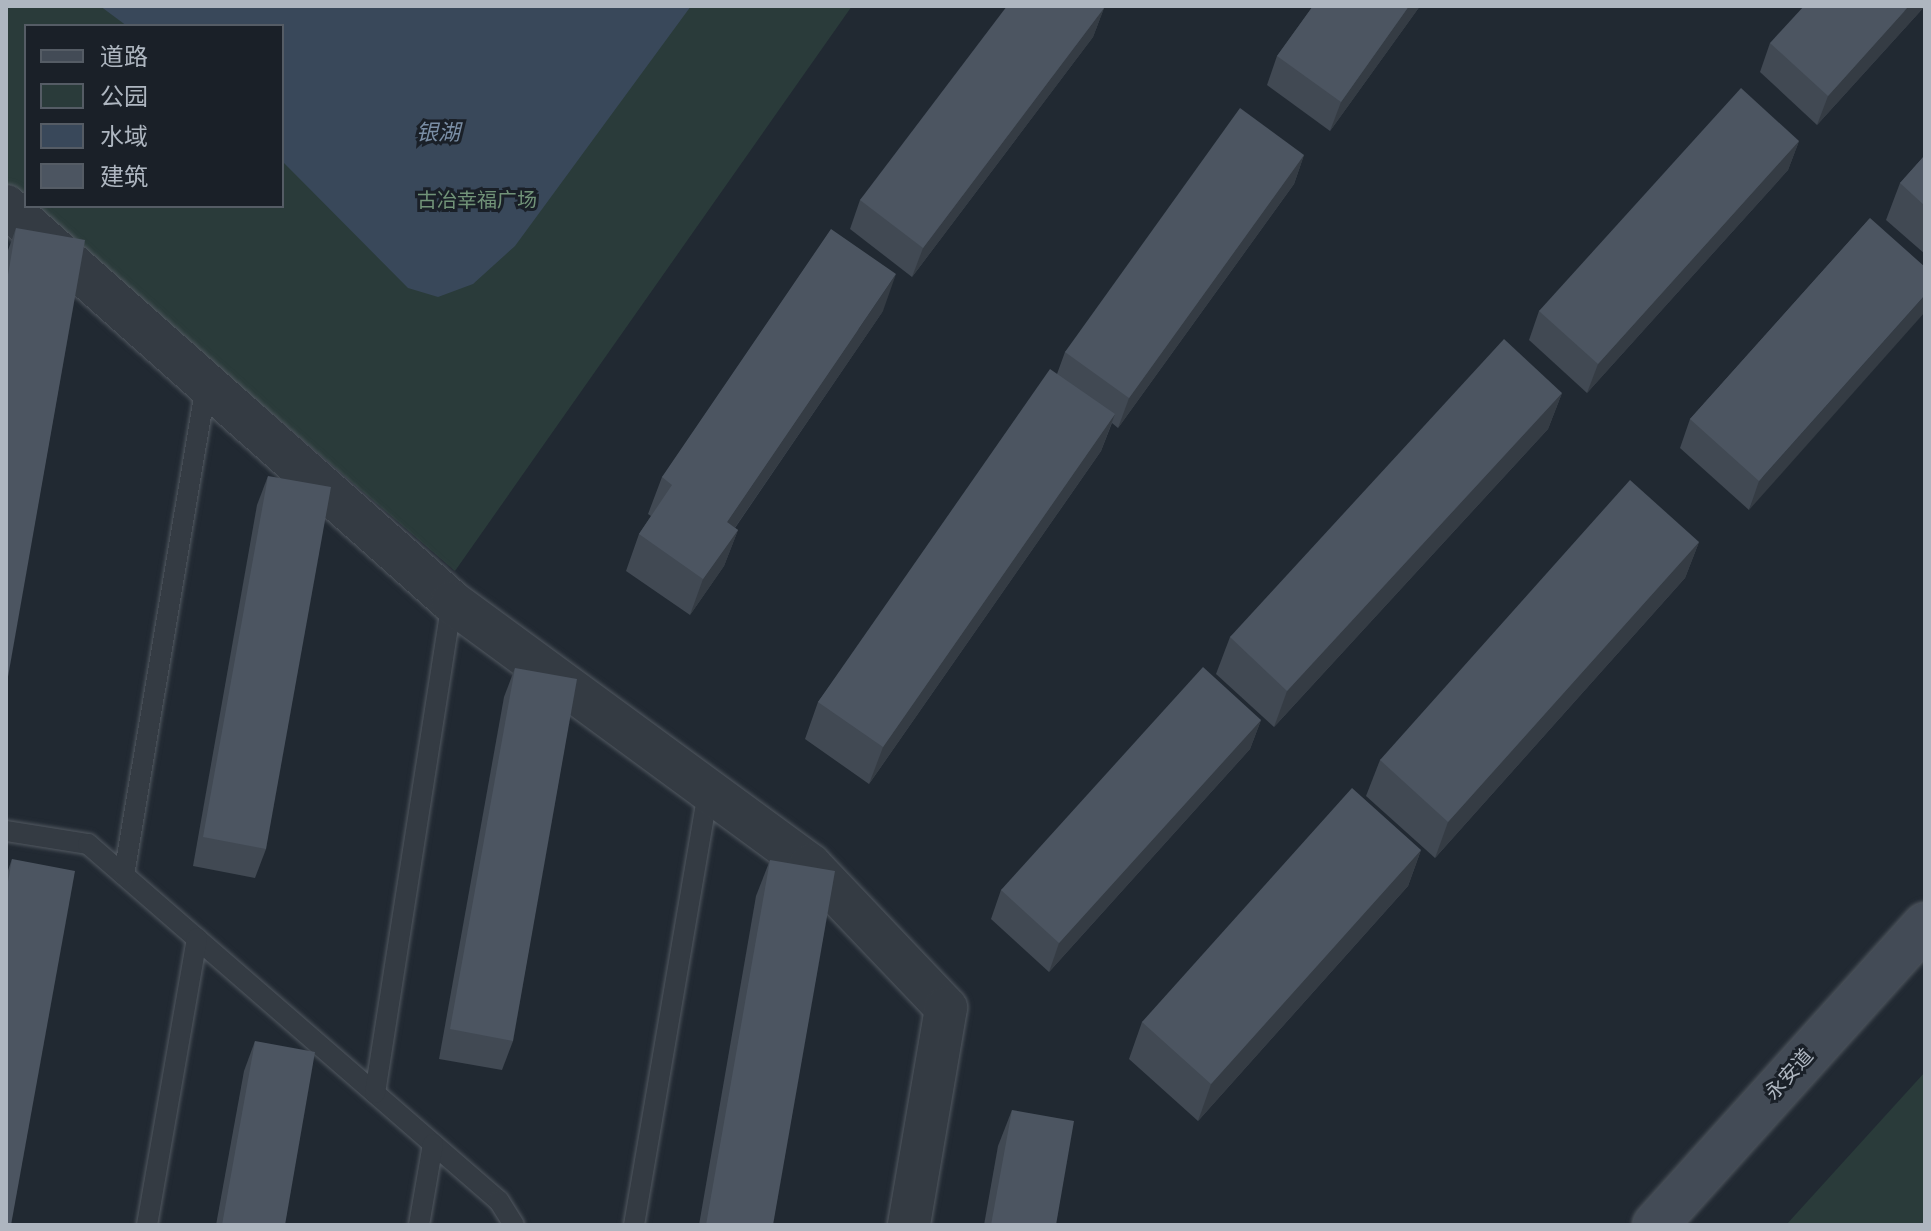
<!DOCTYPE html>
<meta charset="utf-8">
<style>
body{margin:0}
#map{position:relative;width:1931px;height:1231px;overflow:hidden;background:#212932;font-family:"Source Sans 3","Noto Sans SC",sans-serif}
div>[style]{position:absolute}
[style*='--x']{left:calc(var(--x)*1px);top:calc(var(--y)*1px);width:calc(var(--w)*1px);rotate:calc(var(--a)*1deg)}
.green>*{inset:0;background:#2a3b3a}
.water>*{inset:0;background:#39485a}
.roads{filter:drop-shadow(0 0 2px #525961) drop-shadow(0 0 2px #525961)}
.service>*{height:20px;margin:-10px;padding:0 10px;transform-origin:10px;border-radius:10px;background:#343b43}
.minor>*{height:42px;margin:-21px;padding:0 21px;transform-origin:21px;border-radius:21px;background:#343b43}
.secondary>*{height:44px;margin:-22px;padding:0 22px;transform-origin:22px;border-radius:22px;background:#434b56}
.wall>*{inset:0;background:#414953}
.shaded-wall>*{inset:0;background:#353c44}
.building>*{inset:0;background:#4c5561}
span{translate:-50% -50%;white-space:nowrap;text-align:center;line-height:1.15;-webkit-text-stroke:6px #1a2028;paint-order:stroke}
.park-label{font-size:20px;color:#719378}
.street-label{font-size:20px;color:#aeb6c0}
.water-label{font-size:22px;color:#7a8ea5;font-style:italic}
.frame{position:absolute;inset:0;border:8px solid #aeb6c0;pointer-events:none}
.legend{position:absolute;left:24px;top:24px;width:260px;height:184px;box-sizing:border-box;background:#1a2028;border:2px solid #555c65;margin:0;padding:10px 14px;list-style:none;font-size:24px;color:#aeb6c0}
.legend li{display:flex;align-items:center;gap:16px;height:40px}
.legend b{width:40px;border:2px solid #555c65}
</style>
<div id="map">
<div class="green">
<i style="clip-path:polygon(6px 6px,852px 6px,455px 571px,31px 206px,282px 206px,282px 26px,26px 26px,26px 201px,6px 184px)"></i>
<i style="clip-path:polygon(1925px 1072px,1925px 1225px,1786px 1225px)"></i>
</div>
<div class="water">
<i style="clip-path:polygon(100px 6px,691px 6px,515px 246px,473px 284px,438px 297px,408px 288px,282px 161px,282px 26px,127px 26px)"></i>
</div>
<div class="roads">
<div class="service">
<i style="--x:6;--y:831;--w:83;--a:9"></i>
<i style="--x:88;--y:844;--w:544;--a:40.98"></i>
<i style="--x:499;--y:1201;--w:28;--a:58"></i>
<i style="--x:124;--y:875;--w:499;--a:-80.5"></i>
<i style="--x:375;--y:1093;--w:497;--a:-81.1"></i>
<i style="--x:147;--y:1225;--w:291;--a:-80.1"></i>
<i style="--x:419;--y:1225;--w:82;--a:-80.2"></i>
<i style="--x:634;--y:1225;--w:441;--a:-80.3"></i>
</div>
<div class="minor">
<i style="--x:6;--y:206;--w:596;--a:41.6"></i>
<i style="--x:452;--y:602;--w:444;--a:36.3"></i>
<i style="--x:810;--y:865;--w:197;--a:46.4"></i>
<i style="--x:946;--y:1008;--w:220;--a:99.7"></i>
</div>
<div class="secondary">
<i style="--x:1655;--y:1225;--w:404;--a:-48"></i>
</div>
</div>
<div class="wall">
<i style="clip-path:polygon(1313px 6px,1420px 6px,1330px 131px,1267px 85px,1277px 56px)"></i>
<i style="clip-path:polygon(1925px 6px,1817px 125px,1760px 72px,1770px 43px)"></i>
<i style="clip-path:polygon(1104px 8px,1093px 37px,912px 277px,850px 229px,860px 200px)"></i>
<i style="clip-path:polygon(1799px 141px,1788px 170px,1587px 393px,1529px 340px,1539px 311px)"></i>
<i style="clip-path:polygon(1304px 155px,1294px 184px,1118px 428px,1112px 423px,1101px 451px,869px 784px,805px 739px,818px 702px,1057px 374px,1065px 352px)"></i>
<i style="clip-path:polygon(1925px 155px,1925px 254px,1886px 220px,1900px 183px)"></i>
<i style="clip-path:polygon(1870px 218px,1749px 510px,1680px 448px,1690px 419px)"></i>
<i style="clip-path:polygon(16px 228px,6px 688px,6px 256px)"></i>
<i style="clip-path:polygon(883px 311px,735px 528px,738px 530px,724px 566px,690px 615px,626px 571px,639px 534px,651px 516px,648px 514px,662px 477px)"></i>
<i style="clip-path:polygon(1562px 393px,1548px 429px,1274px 727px,1216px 674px,1230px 637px)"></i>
<i style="clip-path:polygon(268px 476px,266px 849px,255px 878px,193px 866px,257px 505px)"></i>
<i style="clip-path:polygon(1699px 542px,1685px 578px,1435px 858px,1366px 796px,1380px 760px)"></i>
<i style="clip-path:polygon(515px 668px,513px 1041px,502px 1070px,439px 1059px,504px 697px)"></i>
<i style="clip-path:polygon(1261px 720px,1250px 749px,1049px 972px,991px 919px,1001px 890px)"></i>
<i style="clip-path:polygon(1421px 850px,1408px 886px,1198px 1121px,1129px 1059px,1142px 1022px)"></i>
<i style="clip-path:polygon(12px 859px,6px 1225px,6px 876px)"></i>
<i style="clip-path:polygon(770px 860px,773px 1225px,699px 1225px,756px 896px)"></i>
<i style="clip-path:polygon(255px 1041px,285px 1225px,216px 1225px,244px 1071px)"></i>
<i style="clip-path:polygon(1012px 1110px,1056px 1225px,984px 1225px,998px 1146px)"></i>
</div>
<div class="shaded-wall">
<i style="clip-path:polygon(1409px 6px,1420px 6px,1330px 131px,1341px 102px)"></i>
<i style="clip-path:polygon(1909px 6px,1925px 6px,1817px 125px,1828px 96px)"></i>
<i style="clip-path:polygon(1104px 8px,1093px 37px,912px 277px,923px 248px)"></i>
<i style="clip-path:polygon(1799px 141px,1788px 170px,1587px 393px,1598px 364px)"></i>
<i style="clip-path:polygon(1304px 155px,1294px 184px,1118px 428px,1129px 398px)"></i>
<i style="clip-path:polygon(896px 274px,883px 311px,714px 558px,727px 522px)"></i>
<i style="clip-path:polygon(1925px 295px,1925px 312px,1749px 510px,1759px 481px)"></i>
<i style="clip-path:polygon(1562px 393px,1548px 429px,1274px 727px,1287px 691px)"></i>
<i style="clip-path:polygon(1115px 414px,1101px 451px,869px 784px,883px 747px)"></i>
<i style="clip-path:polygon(738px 530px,724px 566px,690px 615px,703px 579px)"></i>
<i style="clip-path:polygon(1699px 542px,1685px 578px,1435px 858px,1448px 822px)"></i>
<i style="clip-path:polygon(1261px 720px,1250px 749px,1049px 972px,1059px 943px)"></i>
<i style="clip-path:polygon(1421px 850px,1408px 886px,1198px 1121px,1211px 1084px)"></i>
</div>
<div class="building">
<i style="clip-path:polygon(1007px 6px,1101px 6px,1104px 8px,923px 248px,860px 200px)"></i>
<i style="clip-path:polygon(1313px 6px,1409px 6px,1341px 102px,1277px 56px)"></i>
<i style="clip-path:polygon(1804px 6px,1909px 6px,1828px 96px,1770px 43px)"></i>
<i style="clip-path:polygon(1741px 88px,1799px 141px,1598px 364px,1539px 311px)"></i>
<i style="clip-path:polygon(1240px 108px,1304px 155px,1129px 398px,1065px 352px)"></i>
<i style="clip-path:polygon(1925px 155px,1925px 206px,1900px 183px)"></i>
<i style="clip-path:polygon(1870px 218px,1925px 267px,1925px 295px,1759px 481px,1690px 419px)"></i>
<i style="clip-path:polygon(16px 228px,85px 240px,6px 688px,6px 287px)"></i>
<i style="clip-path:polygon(831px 229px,896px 274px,727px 522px,738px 530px,703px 579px,639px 534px,672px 485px,662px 477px)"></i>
<i style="clip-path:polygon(1504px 339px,1562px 393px,1287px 691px,1230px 637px)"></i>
<i style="clip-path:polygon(1050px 369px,1115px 414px,883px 747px,818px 702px)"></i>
<i style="clip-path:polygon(268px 476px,331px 487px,266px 849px,203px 837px)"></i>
<i style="clip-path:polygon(1630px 480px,1699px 542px,1448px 822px,1380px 760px)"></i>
<i style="clip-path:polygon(1203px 667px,1261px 720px,1059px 943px,1001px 890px)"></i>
<i style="clip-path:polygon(515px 668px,577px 679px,513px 1041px,450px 1029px)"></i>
<i style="clip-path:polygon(1352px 788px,1421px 850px,1211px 1084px,1142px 1022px)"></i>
<i style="clip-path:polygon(12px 859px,75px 871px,11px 1225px,6px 1225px,6px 893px)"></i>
<i style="clip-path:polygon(770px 860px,835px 871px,773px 1225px,706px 1225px)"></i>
<i style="clip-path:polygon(255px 1041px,315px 1052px,285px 1225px,222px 1225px)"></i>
<i style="clip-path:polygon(1012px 1110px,1074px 1121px,1056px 1225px,991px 1225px)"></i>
</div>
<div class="park-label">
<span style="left:477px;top:201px">古冶幸福广场</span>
</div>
<div class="street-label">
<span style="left:1790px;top:1075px;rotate:-48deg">永安道</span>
</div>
<div class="water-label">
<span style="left:438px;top:134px">银湖</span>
</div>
<div class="frame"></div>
<ul class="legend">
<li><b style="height:10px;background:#434b56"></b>道路</li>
<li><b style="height:22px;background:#2a3b3a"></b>公园</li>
<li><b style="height:22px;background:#39485a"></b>水域</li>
<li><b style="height:22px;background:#4c5561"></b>建筑</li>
</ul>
</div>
